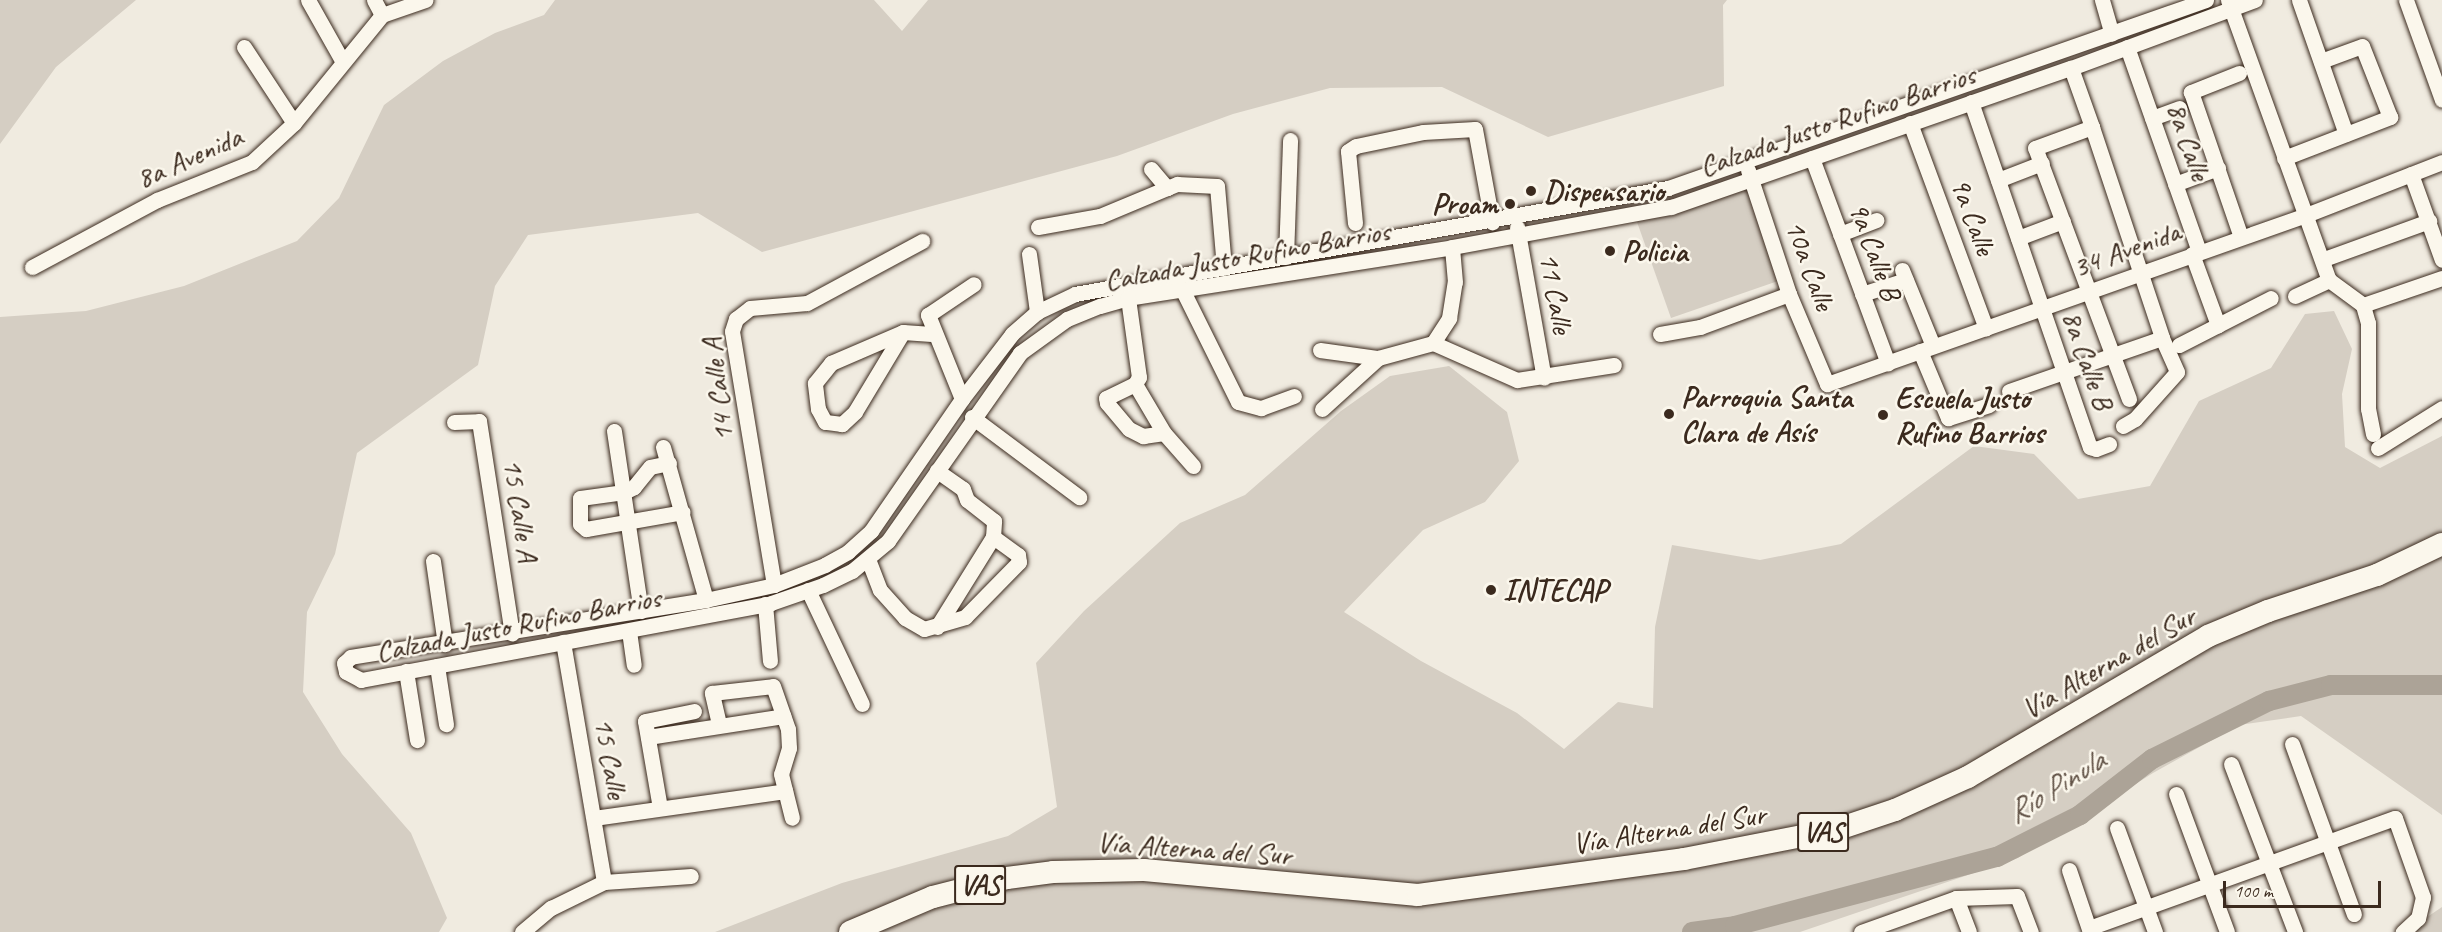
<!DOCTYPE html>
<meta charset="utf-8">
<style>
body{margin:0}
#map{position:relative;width:2442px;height:932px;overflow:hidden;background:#f0ebe0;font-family:Caveat,sans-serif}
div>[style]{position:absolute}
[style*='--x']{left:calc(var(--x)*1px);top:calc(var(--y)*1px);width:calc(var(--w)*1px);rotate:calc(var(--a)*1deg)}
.green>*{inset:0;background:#d5cec3}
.river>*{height:20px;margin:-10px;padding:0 10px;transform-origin:10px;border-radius:10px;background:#aca397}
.roads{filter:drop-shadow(0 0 2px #3b2a1e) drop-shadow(0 0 2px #3b2a1e)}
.minor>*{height:15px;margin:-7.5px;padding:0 7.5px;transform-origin:7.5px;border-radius:7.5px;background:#fbf7ec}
.highway>*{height:22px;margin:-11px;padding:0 11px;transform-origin:11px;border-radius:11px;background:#fbf7ec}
.dots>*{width:16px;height:16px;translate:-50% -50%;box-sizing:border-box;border:3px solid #fbf7ec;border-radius:50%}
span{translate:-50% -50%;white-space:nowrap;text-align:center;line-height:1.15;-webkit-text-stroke:5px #fbf7ec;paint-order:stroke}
.shield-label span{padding:2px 4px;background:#fbf7ec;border:2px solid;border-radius:4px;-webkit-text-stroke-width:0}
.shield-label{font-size:28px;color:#3b2a1e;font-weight:700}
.street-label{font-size:30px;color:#3b2a1e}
.poi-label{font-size:30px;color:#3b2a1e;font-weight:700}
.left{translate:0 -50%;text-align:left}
.right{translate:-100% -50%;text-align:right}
.water-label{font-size:32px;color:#635448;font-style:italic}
.scale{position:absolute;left:2223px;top:881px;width:158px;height:27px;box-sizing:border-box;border:3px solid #3b2a1e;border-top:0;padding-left:8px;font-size:18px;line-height:21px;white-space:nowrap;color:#3b2a1e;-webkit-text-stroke:4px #fbf7ec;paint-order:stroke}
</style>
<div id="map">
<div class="green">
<i style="clip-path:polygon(0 0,136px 0,56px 67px,0 144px)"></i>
<i style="clip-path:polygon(555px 0,874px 0,902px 31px,928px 0,1727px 0,1723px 5px,1724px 86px,1548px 137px,1442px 87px,1330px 88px,1233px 114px,1117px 156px,762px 252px,698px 213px,528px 235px,495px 286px,478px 365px,357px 453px,335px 554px,307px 612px,303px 692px,342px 754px,411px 833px,447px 918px,439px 932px,0 932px,0 317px,86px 311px,184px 286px,297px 241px,339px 198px,384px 105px,443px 61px,495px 33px,544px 15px)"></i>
<i style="clip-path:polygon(1746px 188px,1778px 281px,1671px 318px,1637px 222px)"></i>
<i style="clip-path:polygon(2334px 311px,2352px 349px,2342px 394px,2345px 447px,2380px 468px,2442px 436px,2442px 815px,2301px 716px,2239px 725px,2153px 773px,2018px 858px,1800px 932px,715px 932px,842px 883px,1008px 836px,1057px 807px,1036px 663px,1084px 611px,1180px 523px,1245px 495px,1341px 411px,1390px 376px,1449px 366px,1507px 412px,1519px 461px,1485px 502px,1423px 530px,1344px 612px,1421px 661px,1517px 713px,1564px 749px,1618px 702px,1653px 708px,1655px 627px,1672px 545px,1760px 560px,1841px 544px,1974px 446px,2034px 454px,2078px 499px,2150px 486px,2199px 401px,2271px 368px,2305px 314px)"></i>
<i style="clip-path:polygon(2442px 907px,2442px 932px,2405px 932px)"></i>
</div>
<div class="river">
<i style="--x:1692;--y:932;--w:43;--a:-7.9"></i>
<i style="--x:1735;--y:926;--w:271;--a:-14.8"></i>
<i style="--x:1997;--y:857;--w:93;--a:-26.8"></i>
<i style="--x:2080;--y:815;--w:91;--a:-37.9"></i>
<i style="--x:2152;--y:759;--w:131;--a:-26.4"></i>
<i style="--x:2269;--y:701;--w:64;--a:-14.5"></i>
<i style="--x:2331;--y:685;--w:111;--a:0"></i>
</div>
<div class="roads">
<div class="minor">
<i style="--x:308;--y:0;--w:71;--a:60.6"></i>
<i style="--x:374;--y:0;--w:17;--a:62"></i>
<i style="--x:2102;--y:0;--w:35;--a:74"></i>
<i style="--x:2206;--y:0;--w:570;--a:160.74"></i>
<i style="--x:1668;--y:188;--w:602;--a:169.87"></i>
<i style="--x:1075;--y:294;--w:42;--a:154.7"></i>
<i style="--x:1037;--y:312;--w:33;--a:139"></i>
<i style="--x:1012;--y:334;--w:82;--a:127.6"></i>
<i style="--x:962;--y:399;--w:160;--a:124.6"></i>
<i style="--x:871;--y:531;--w:31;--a:138"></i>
<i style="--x:848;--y:552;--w:26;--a:151"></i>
<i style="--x:825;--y:565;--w:55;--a:158.6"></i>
<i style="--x:774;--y:585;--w:70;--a:167.6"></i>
<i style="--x:706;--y:600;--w:360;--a:170.9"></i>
<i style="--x:351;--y:657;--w:9;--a:139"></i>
<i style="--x:344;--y:663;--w:9;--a:77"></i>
<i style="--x:346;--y:672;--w:17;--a:28"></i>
<i style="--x:361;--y:680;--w:417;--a:-10.6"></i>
<i style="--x:771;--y:603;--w:55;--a:-19.1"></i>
<i style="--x:823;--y:585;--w:32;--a:-26"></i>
<i style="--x:852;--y:571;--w:47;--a:-39.8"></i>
<i style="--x:888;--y:541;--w:230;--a:-54.9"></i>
<i style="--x:1020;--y:353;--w:58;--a:-35.9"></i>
<i style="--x:1067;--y:319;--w:35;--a:-22"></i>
<i style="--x:1100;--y:306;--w:29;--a:-16"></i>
<i style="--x:1128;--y:298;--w:328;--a:-8.9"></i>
<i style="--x:1452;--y:247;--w:223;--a:-10.4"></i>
<i style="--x:1671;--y:207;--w:423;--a:-19.2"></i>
<i style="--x:2071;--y:68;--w:196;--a:-20.3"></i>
<i style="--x:2228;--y:0;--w:298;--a:70.2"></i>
<i style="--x:2329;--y:280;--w:42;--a:36.3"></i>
<i style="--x:2299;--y:0;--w:142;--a:70.7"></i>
<i style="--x:2406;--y:0;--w:106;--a:70.2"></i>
<i style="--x:244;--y:47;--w:91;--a:56.7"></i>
<i style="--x:2127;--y:47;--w:216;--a:70.6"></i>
<i style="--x:2071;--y:68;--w:63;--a:70.4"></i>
<i style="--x:2239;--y:73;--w:52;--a:158.4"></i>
<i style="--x:2191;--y:92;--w:153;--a:71"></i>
<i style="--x:1971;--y:102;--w:365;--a:71"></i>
<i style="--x:2090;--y:447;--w:6;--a:18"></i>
<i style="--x:2096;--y:449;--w:14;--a:-21"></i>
<i style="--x:2152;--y:118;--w:29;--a:-20"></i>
<i style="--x:1910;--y:123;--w:219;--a:69.7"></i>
<i style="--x:1812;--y:158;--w:219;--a:69.7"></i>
<i style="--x:2284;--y:158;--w:114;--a:-21.1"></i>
<i style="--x:2390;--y:117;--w:76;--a:-111.5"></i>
<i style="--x:2362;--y:46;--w:44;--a:159.9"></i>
<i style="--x:1151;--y:169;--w:25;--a:50"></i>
<i style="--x:1167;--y:188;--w:11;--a:-22"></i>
<i style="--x:1177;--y:184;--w:40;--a:2.9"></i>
<i style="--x:1217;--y:186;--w:82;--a:85.1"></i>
<i style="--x:1748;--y:170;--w:131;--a:71.7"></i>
<i style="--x:1789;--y:294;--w:98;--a:67.1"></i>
<i style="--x:1827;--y:384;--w:508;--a:-19.43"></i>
<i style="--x:2306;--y:215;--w:146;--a:-21.3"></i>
<i style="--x:2411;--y:174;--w:91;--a:70.2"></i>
<i style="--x:1998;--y:180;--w:47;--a:-21.1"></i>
<i style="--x:2175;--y:184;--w:46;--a:-20.4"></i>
<i style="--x:1355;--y:223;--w:72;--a:-95.6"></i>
<i style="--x:1348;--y:151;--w:9;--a:-32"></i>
<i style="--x:1356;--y:146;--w:68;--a:-11.8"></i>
<i style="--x:1423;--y:132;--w:52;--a:-3.3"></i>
<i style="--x:1475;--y:129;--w:95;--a:79.6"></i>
<i style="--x:1038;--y:227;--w:63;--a:-10.1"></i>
<i style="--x:1100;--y:216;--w:73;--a:-22.7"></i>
<i style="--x:1517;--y:227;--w:153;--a:79.9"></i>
<i style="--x:1840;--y:234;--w:39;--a:-21"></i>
<i style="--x:2018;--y:238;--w:48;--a:-20.7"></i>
<i style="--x:1029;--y:254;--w:59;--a:82.1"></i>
<i style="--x:2192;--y:254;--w:76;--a:69.9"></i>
<i style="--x:1286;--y:257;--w:117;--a:-88"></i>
<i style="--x:2324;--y:259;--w:112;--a:-19.9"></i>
<i style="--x:32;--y:267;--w:142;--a:-28.2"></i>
<i style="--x:157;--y:200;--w:102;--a:-21.8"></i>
<i style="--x:252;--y:162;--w:57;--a:-42.9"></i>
<i style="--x:294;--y:123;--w:139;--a:-50.8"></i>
<i style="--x:382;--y:15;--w:46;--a:-19.2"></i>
<i style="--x:1902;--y:270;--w:82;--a:67.8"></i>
<i style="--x:1182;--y:289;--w:126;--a:63.6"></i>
<i style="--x:1238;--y:402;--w:24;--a:15"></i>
<i style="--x:1261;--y:408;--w:35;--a:-20"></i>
<i style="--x:1862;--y:294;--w:46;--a:-17.7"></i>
<i style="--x:2295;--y:296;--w:38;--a:-25"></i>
<i style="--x:1128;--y:298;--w:80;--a:82.1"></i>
<i style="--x:1139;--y:377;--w:8;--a:120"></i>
<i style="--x:1135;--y:384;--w:32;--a:154"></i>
<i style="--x:1106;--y:398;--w:5;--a:79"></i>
<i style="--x:1107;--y:403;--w:34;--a:50"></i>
<i style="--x:1129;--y:429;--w:16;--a:27"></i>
<i style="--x:1143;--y:436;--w:21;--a:-8"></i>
<i style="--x:903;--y:332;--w:93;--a:121"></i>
<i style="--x:855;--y:412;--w:18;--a:137"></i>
<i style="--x:842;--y:424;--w:17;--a:-173"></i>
<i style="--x:825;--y:422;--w:15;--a:-118"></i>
<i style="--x:818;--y:409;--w:26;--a:-97"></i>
<i style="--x:815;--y:383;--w:26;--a:-51"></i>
<i style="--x:831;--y:363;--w:78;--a:-23.3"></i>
<i style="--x:903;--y:332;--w:32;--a:4"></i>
<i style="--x:1660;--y:334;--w:41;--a:-9.9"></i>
<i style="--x:1700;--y:327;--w:95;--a:-20.3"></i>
<i style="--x:1433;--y:343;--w:30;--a:-57"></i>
<i style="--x:1449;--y:318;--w:36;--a:-81"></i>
<i style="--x:1455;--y:282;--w:35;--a:-95"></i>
<i style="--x:2179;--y:345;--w:103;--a:-27.1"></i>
<i style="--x:1320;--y:350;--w:59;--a:7.9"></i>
<i style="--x:1378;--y:358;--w:57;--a:-15.3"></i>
<i style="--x:1433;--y:343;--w:92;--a:23.8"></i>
<i style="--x:1517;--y:380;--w:98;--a:-8.8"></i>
<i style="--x:1920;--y:351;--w:73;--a:67.3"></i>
<i style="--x:1948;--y:418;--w:43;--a:-17.6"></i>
<i style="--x:1135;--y:384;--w:57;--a:59.4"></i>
<i style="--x:1164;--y:433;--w:44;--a:48.7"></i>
<i style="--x:2009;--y:391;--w:162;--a:-19.1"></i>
<i style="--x:2162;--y:338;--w:37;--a:66"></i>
<i style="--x:2177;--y:372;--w:63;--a:131.8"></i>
<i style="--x:2135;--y:419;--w:14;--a:150"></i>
<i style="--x:962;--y:399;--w:91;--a:-112"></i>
<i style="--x:928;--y:315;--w:55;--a:-34"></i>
<i style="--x:2129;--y:399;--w:268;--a:-110.5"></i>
<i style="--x:2035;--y:148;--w:61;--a:-20.2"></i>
<i style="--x:2092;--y:127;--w:222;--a:71.6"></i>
<i style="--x:1322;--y:409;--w:76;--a:-42.3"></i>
<i style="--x:972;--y:417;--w:134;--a:36.8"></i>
<i style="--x:454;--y:422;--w:25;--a:-2"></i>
<i style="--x:479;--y:421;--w:215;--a:81.2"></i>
<i style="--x:614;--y:431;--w:182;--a:81.5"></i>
<i style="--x:2373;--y:434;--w:25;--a:-101"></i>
<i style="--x:2368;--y:409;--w:86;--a:-90"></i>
<i style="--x:2368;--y:323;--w:19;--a:-106"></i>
<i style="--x:2363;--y:305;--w:83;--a:-18.9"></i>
<i style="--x:663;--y:447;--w:159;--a:74.3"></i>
<i style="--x:2378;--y:448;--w:75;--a:-32"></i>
<i style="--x:669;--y:463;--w:19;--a:168"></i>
<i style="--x:650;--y:467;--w:26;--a:129"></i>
<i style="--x:634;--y:487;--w:11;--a:153"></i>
<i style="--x:624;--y:492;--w:44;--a:172.2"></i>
<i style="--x:580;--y:498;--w:26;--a:90"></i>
<i style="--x:580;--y:524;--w:8;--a:40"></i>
<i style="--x:586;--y:529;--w:98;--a:-9.9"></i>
<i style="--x:868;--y:559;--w:33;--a:69"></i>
<i style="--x:880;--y:590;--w:38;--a:48"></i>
<i style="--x:905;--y:618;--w:22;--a:30"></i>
<i style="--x:924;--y:629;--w:43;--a:-16.3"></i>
<i style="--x:965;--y:617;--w:77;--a:-45.5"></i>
<i style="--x:1019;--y:562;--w:7;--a:-98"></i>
<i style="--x:1018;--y:555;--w:31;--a:-144"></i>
<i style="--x:993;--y:537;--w:16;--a:-86"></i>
<i style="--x:994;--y:521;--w:34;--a:-142"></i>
<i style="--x:967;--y:500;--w:12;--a:-110"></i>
<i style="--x:963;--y:489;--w:32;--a:-145"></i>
<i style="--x:433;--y:561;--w:84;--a:81.8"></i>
<i style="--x:774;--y:585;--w:257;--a:-99.4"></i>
<i style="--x:732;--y:331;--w:13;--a:-72"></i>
<i style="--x:736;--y:319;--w:18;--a:-38"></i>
<i style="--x:750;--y:308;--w:57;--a:-5"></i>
<i style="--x:807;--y:303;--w:131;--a:-28.3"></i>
<i style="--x:808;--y:590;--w:126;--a:64.7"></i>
<i style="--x:765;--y:604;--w:57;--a:85"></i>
<i style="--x:937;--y:627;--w:106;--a:-58.1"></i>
<i style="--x:629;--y:631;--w:34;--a:82"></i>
<i style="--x:563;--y:642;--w:243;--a:80.3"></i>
<i style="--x:437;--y:666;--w:59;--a:81.2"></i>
<i style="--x:406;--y:671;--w:70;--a:80.9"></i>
<i style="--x:719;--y:724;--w:32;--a:-103"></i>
<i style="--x:712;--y:693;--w:61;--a:-6.5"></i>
<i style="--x:773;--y:686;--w:46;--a:70.8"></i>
<i style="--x:788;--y:729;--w:19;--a:87"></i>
<i style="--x:789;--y:748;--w:27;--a:107"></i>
<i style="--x:781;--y:774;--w:45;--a:76"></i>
<i style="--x:648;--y:737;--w:137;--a:-8.8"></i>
<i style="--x:2292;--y:744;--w:181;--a:70"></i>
<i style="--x:2231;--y:764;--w:180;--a:69.1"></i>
<i style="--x:2176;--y:794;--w:147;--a:69.7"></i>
<i style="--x:660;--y:808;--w:88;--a:-99.8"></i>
<i style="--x:645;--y:721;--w:50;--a:-11.5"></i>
<i style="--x:594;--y:818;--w:193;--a:-8"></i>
<i style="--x:2117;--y:828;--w:111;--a:69.9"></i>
<i style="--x:2069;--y:870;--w:65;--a:71.3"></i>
<i style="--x:1956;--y:898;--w:36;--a:69"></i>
<i style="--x:2089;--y:928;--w:325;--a:-19.8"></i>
<i style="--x:2395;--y:818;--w:84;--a:70.5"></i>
<i style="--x:2423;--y:897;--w:22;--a:103"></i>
<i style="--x:2418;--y:918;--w:21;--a:137"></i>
<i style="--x:522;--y:932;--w:38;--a:-40"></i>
<i style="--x:551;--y:908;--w:59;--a:-26.1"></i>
<i style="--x:604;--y:882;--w:87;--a:-3.9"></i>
<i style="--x:1861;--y:932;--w:101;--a:-19.7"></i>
<i style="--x:1956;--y:898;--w:61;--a:-1.9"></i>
<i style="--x:2017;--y:896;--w:39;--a:69"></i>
</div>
<div class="highway">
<i style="--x:850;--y:932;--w:90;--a:-22.9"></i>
<i style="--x:933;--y:897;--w:76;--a:-14.4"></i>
<i style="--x:1007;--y:878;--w:46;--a:-7.4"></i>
<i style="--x:1053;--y:872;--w:91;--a:-1.3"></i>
<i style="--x:1144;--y:870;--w:275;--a:5.2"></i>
<i style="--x:1418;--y:895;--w:268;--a:-7.7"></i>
<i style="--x:1684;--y:859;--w:157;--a:-11"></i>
<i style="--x:1838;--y:829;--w:60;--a:-18.4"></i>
<i style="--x:1895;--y:810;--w:80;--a:-24.3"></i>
<i style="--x:1968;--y:777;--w:278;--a:-30.4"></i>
<i style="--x:2208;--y:636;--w:65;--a:-22.6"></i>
<i style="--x:2268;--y:611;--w:115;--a:-18.3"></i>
<i style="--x:2377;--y:575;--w:72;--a:-25.5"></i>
</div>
</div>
<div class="dots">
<i style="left:1531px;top:191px;background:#3b2a1e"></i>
<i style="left:1510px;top:204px;background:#3b2a1e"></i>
<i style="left:1610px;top:251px;background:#3b2a1e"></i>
<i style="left:1669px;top:414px;background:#3b2a1e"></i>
<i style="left:1883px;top:415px;background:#3b2a1e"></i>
<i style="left:1491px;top:590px;background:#3b2a1e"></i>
</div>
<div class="shield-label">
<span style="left:1823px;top:832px">VAS</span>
<span style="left:980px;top:885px">VAS</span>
</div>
<div class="street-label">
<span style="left:1837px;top:120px;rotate:-19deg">Calzada Justo Rufino Barrios</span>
<span style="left:2189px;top:141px;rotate:71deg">8a Calle</span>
<span style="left:189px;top:157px;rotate:-24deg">8a Avenida</span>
<span style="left:1973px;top:216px;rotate:70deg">9a Calle</span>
<span style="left:2126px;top:249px;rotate:-20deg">34 Avenida</span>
<span style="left:1875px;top:251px;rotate:70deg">9a Calle B</span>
<span style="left:1247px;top:255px;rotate:-10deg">Calzada Justo Rufino Barrios</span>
<span style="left:1810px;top:265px;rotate:70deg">10a Calle</span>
<span style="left:1556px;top:293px;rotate:80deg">11 Calle</span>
<span style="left:2088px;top:360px;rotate:71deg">8a Calle B</span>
<span style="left:717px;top:390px;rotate:-97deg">14 Calle A</span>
<span style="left:521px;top:510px;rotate:81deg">15 Calle A</span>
<span style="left:518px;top:624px;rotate:-11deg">Calzada Justo Rufino Barrios</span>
<span style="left:2108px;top:662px;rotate:-30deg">Vía Alterna del Sur</span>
<span style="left:611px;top:758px;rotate:80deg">15 Calle</span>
<span style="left:1669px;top:829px;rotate:-9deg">Vía Alterna del Sur</span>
<span style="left:1194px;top:848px;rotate:4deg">Vía Alterna del Sur</span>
</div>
<div class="poi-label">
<span class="left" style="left:1544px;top:191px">Dispensario</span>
<span class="right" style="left:1498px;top:204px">Proam</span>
<span class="left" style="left:1622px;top:251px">Policia</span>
<span class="left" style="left:1681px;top:414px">Parroquia Santa<br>Clara de Asís</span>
<span class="left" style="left:1895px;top:415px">Escuela Justo<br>Rufino Barrios</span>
<span class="left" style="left:1503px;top:590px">INTECAP</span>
</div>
<div class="water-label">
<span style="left:2056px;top:787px;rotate:-32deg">Río Pinula</span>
</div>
<div class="scale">100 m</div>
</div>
